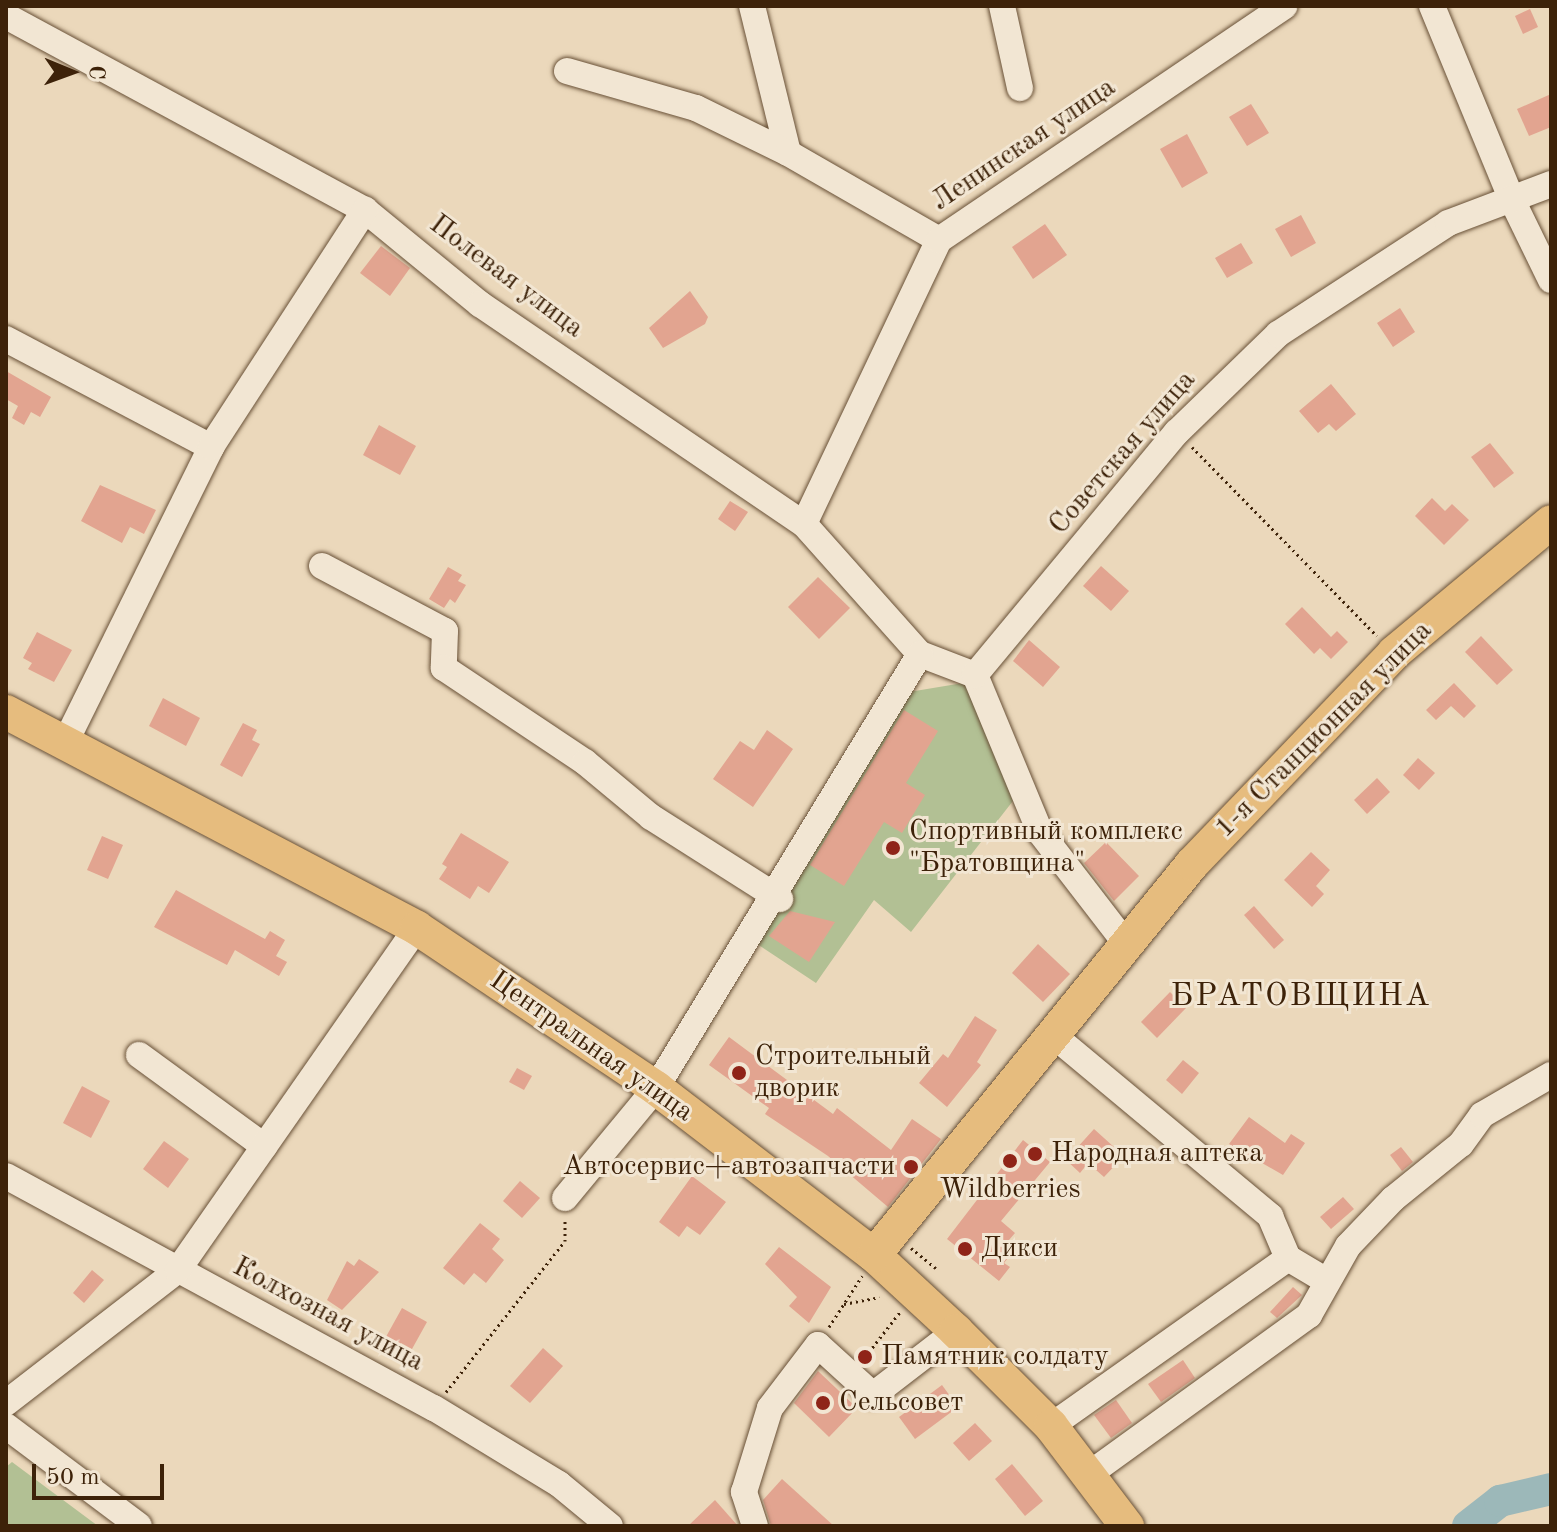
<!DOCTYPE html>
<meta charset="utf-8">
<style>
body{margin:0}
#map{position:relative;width:1557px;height:1532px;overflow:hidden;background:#ebd8bb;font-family:"Old Standard TT",serif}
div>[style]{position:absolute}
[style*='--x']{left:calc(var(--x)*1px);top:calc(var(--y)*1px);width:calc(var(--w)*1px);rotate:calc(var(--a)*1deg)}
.green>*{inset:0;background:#b2c094}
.river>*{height:32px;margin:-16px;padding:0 16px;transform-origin:16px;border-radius:16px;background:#9cb8b9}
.building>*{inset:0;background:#e2a490}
.path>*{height:3px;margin-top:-1.5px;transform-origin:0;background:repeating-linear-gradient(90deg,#3d2209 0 2px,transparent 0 6px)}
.roads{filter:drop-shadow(0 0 2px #685036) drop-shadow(0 0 2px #685036)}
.minor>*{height:26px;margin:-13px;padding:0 13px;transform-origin:13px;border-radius:13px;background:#f2e6d3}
.major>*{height:34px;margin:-17px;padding:0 17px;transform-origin:17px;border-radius:17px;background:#e6bc7e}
.dots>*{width:22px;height:22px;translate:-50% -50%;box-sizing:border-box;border:4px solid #f2e6d3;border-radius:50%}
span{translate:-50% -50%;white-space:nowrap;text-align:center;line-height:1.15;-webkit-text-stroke:6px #f2e6d3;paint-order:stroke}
.street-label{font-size:28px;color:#3d2209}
.poi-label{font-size:28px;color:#3d2209}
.left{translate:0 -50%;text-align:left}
.right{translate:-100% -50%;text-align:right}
.quarter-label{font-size:32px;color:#3d2209;letter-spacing:2px}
.frame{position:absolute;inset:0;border:8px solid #3d2209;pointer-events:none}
.north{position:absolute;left:32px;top:32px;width:80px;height:80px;-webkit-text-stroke:6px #f2e6d3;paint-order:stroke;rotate:91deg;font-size:22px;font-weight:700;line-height:32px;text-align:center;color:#3d2209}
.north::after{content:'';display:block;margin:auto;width:28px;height:36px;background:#3d2209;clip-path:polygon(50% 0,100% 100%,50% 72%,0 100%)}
.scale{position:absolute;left:32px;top:1464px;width:132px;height:36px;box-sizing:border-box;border:4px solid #3d2209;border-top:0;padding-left:10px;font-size:24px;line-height:28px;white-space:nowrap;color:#3d2209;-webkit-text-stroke:6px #f2e6d3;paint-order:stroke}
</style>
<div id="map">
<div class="green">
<i style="clip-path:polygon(969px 682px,1016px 797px,911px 932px,874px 900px,816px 983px,754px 942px,903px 693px)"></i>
<i style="clip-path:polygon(12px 1462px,98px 1526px,6px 1526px,6px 1467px)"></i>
</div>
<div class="river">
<i style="--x:1468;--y:1526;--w:41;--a:-38"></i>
<i style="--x:1500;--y:1501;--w:52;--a:-13.2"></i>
</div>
<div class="building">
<i style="clip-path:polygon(1530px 9px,1538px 27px,1523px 34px,1515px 16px)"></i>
<i style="clip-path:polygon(1551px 94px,1551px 127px,1529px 136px,1517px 109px)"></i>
<i style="clip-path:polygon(1251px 104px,1269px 133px,1247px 146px,1229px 117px)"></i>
<i style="clip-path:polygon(1187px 134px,1208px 173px,1182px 188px,1160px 149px)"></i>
<i style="clip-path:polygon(1301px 215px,1316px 243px,1291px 257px,1275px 229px)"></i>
<i style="clip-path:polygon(1045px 224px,1067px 255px,1033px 279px,1012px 247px)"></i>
<i style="clip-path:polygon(1241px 243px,1253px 263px,1227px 278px,1215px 258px)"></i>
<i style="clip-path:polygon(381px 246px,410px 268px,390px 296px,360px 273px)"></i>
<i style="clip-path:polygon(690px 291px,708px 317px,705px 324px,663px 348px,649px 328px)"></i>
<i style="clip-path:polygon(1400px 308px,1415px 332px,1393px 347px,1377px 323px)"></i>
<i style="clip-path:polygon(6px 371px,51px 397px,40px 417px,31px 412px,24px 425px,12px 418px,18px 406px,6px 399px)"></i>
<i style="clip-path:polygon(1331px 384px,1356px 414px,1336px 431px,1329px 424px,1318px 433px,1299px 411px)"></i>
<i style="clip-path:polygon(379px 425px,416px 446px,400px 475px,363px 455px)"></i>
<i style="clip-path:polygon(1490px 443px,1514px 473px,1494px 488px,1471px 457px)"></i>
<i style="clip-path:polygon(100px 485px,156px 510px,144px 534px,130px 527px,122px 543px,81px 521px)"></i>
<i style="clip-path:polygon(1432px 498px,1445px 511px,1452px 504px,1469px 520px,1444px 545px,1415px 516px)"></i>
<i style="clip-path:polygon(730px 501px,748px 512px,735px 531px,718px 519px)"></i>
<i style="clip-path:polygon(1101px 566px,1129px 591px,1111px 611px,1083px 586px)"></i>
<i style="clip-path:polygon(448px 567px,462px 575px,458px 581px,466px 585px,455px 603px,450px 599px,444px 608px,429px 599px)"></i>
<i style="clip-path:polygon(818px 577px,850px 608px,819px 639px,788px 607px)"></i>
<i style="clip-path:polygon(1302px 607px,1331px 637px,1337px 631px,1348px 642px,1331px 659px,1320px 648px,1314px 654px,1285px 624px)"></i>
<i style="clip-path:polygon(37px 632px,72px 650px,54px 682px,28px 669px,32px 663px,23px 658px)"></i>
<i style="clip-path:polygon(1481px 636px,1513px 670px,1497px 685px,1465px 652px)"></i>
<i style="clip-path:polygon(1029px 640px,1060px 667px,1043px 687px,1013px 661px)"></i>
<i style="clip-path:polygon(1454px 683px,1476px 706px,1464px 718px,1451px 706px,1436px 720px,1426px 710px)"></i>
<i style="clip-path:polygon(163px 698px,200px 718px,186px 746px,149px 726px)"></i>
<i style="clip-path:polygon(904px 710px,938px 731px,906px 783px,925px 795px,902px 833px,884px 822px,844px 886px,810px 865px)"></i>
<i style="clip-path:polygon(243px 723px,257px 730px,252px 740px,260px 744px,242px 777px,220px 765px)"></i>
<i style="clip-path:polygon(767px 730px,793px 749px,753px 807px,713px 779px,740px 741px,754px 750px)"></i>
<i style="clip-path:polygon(1418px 758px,1435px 773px,1419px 790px,1403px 775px)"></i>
<i style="clip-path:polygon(1377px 778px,1390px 792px,1367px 814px,1354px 800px)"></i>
<i style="clip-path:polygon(461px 833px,509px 862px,489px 893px,478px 886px,470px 899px,439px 879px,447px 867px,442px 864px)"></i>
<i style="clip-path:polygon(102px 836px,123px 845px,108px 879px,87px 870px)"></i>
<i style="clip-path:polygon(1106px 842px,1139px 876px,1114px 901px,1084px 863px)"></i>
<i style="clip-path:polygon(1311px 852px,1330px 870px,1316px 886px,1324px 894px,1312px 907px,1284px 880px)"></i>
<i style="clip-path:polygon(176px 890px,265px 939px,270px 931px,285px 940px,276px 956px,287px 962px,279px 976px,235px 950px,227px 965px,154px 927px)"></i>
<i style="clip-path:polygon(1254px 906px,1284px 940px,1274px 949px,1244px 915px)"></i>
<i style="clip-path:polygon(790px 911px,835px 922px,809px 962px,769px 936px)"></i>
<i style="clip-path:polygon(1038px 944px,1070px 974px,1043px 1002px,1012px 973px)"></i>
<i style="clip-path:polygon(1170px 992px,1186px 1008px,1157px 1038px,1141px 1022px)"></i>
<i style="clip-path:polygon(975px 1016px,997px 1030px,977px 1062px,981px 1065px,947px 1107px,919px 1083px,943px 1054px,948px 1058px)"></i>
<i style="clip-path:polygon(729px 1037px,833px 1114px,837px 1108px,891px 1150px,912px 1119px,941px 1139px,888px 1207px,828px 1156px,765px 1114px,769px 1108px,709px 1065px)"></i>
<i style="clip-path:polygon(1183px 1060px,1199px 1073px,1182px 1094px,1166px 1080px)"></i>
<i style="clip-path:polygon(517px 1068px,532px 1076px,524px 1090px,509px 1082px)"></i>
<i style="clip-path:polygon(82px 1086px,110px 1101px,91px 1138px,63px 1123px)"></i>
<i style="clip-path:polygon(1249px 1117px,1285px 1143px,1291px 1134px,1305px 1143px,1283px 1175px,1229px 1144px)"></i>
<i style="clip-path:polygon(1094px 1129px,1124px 1156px,1104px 1177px,1088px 1163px,1080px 1173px,1066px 1160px)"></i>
<i style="clip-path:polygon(1023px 1140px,1050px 1162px,1001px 1221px,1015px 1233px,1003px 1247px,1011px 1254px,1004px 1263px,1010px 1267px,999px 1281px,947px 1239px)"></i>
<i style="clip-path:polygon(164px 1141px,189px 1159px,168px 1188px,143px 1169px)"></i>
<i style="clip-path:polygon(1401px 1147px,1413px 1162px,1402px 1171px,1390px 1155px)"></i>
<i style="clip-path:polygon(692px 1176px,726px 1202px,700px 1235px,687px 1226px,679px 1237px,659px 1222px)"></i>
<i style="clip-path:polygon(520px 1181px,540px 1198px,522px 1218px,503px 1201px)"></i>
<i style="clip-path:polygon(1343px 1197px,1354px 1209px,1331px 1229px,1320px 1217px)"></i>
<i style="clip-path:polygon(480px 1223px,500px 1239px,492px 1249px,504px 1260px,486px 1283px,474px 1273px,464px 1285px,443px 1268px)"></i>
<i style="clip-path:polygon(779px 1247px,831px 1287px,809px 1323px,789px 1306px,797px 1297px,765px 1264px)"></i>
<i style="clip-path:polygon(359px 1259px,379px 1272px,342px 1310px,327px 1300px,347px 1261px,354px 1266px)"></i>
<i style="clip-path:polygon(92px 1270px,104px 1280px,84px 1303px,73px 1293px)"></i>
<i style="clip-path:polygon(1293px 1287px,1302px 1295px,1277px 1318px,1270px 1312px)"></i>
<i style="clip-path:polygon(402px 1308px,427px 1322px,412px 1349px,401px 1343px,396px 1351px,382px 1344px)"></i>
<i style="clip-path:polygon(543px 1348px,563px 1366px,530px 1403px,510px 1386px)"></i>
<i style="clip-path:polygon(1183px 1360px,1195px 1378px,1161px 1402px,1148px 1384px)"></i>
<i style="clip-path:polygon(818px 1371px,857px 1408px,829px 1437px,794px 1403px)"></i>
<i style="clip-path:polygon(942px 1385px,958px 1407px,915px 1439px,899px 1417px)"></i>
<i style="clip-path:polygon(1116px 1400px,1132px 1423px,1111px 1438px,1094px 1415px)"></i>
<i style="clip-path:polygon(975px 1423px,992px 1441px,969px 1461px,953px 1443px)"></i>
<i style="clip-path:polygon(1012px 1464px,1043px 1501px,1025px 1516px,995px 1479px)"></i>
<i style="clip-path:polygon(782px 1479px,834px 1526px,771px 1526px,763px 1500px)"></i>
<i style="clip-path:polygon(715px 1500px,738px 1526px,688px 1526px)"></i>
</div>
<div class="path">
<i style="--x:1192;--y:447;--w:264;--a:45.6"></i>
<i style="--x:911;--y:1248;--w:32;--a:39"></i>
<i style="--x:844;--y:1304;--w:36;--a:-11"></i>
<i style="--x:829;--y:1327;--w:61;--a:-57.1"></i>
<i style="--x:865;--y:1357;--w:57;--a:-52.1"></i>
<i style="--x:446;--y:1392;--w:192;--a:-51.8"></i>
<i style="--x:565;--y:1241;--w:21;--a:-90"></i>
</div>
<div class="roads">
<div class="minor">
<i style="--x:752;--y:6;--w:151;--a:76.2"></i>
<i style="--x:1002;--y:6;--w:84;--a:77.6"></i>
<i style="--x:1432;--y:6;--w:210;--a:67.6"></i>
<i style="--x:1512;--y:200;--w:89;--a:64"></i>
<i style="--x:6;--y:16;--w:408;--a:28.4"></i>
<i style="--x:365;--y:210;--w:149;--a:39.3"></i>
<i style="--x:480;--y:304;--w:392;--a:34.2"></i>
<i style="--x:804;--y:524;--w:174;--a:48.3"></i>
<i style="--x:920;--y:654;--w:59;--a:20.9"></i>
<i style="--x:975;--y:675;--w:170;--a:67.5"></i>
<i style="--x:1040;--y:832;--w:143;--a:52.4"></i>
<i style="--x:567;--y:71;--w:134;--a:16"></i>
<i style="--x:696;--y:108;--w:102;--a:26.1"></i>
<i style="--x:788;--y:153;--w:174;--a:29.9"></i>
<i style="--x:6;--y:339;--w:232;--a:27.8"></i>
<i style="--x:804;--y:524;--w:314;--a:-64.6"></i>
<i style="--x:939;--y:240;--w:417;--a:-34.1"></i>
<i style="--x:322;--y:566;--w:139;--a:27.9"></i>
<i style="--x:445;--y:631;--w:37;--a:92"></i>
<i style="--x:444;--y:668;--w:169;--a:33.7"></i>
<i style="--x:585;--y:762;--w:86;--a:39.8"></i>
<i style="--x:651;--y:817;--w:153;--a:32.4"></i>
<i style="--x:975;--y:675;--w:316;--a:-50.3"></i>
<i style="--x:1177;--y:432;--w:141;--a:-44.1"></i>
<i style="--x:1278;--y:334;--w:203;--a:-33.1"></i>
<i style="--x:1448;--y:223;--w:110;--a:-20.7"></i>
<i style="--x:65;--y:743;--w:330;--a:-63.7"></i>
<i style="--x:211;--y:447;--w:283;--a:-57"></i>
<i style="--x:1053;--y:1035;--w:283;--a:39.8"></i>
<i style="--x:1270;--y:1216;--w:46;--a:66.8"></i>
<i style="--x:1288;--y:1258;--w:43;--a:30.7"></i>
<i style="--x:139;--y:1055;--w:155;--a:36.1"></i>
<i style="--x:6;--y:1176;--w:487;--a:28.5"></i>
<i style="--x:434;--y:1408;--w:146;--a:31.3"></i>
<i style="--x:559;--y:1484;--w:66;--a:39.5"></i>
<i style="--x:565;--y:1198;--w:143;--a:-50.4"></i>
<i style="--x:656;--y:1088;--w:508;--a:-58.69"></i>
<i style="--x:6;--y:1403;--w:217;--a:-37.7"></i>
<i style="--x:178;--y:1270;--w:417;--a:-55.1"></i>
<i style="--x:6;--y:1426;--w:166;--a:36.9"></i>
<i style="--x:1051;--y:1426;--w:291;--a:-35.3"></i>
<i style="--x:1088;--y:1475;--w:273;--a:-35.9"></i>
<i style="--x:1309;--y:1315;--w:79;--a:-60.5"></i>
<i style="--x:1348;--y:1246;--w:65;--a:-46.2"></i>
<i style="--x:1393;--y:1199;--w:87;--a:-39"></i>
<i style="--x:1461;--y:1144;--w:36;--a:-54"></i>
<i style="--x:1482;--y:1115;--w:80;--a:-30.1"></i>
<i style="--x:755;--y:1526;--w:36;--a:-108"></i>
<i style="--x:744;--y:1492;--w:88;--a:-72.8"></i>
<i style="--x:770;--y:1408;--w:79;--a:-52.7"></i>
<i style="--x:818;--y:1345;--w:74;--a:42.3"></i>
<i style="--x:873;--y:1395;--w:105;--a:-37.6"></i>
</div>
<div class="major">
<i style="--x:6;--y:712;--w:464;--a:27.7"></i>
<i style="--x:417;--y:928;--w:288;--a:33.8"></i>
<i style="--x:656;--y:1088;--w:275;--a:37.5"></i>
<i style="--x:874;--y:1255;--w:112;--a:42.8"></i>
<i style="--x:956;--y:1331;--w:134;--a:45"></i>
<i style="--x:1051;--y:1426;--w:126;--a:52.8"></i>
<i style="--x:874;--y:1255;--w:504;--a:-50.88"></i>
<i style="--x:1192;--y:864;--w:292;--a:-46.2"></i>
<i style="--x:1394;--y:653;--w:204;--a:-39.8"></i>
</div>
</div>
<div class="dots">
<i style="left:893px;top:848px;background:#8f2418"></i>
<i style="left:739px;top:1073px;background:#8f2418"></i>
<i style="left:1035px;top:1154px;background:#8f2418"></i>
<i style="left:1010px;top:1161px;background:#8f2418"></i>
<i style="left:911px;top:1167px;background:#8f2418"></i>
<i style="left:965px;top:1249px;background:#8f2418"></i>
<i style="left:865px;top:1357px;background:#8f2418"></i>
<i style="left:823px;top:1403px;background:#8f2418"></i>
</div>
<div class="street-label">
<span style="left:1024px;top:145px;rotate:-34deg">Ленинская улица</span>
<span style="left:506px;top:277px;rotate:37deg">Полевая улица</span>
<span style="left:1123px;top:453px;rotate:-49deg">Советская улица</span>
<span style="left:1324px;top:730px;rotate:-45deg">1-я Станционная улица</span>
<span style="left:591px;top:1047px;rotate:35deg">Центральная улица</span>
<span style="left:328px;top:1315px;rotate:28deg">Колхозная улица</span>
</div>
<div class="poi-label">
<span class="left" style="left:909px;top:848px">Спортивный комплекс<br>"Братовщина"</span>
<span class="left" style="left:755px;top:1073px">Строительный<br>дворик</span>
<span class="left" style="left:1051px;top:1154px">Народная аптека</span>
<span class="right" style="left:895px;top:1167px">Автосервис+автозапчасти</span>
<span style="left:1010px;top:1190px">Wildberries</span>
<span class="left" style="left:981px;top:1249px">Дикси</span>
<span class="left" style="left:881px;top:1357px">Памятник солдату</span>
<span class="left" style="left:839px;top:1403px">Сельсовет</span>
</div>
<div class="quarter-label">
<span style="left:1301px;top:997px">БРАТОВЩИНА</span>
</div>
<div class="frame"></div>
<div class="north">С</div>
<div class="scale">50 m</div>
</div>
